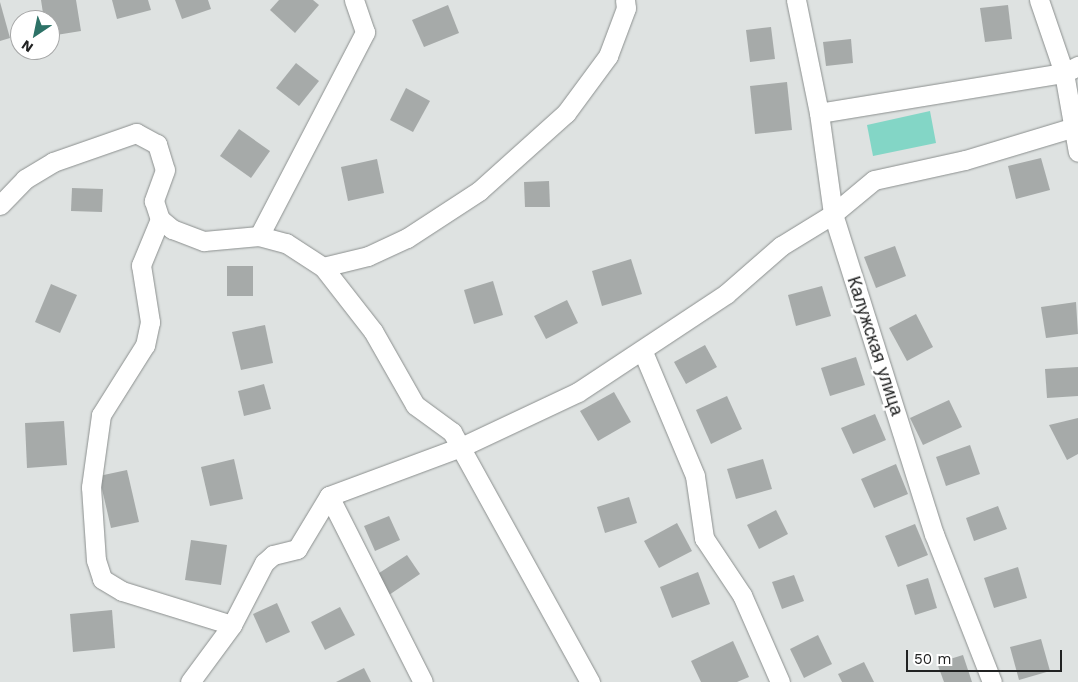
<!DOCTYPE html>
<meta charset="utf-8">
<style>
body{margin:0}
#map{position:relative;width:1078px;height:682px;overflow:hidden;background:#dee2e1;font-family:"Work Sans",sans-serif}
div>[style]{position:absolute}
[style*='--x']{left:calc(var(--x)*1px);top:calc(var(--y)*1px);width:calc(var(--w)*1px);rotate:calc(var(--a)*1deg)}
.green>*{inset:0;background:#83d6c6}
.building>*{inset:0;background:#a6aaa9}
.roads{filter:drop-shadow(0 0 1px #8b8f8e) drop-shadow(0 0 1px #8b8f8e)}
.minor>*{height:19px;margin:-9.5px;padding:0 9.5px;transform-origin:9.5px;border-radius:9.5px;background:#fff}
span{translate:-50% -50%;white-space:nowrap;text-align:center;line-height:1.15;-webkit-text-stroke:5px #fff;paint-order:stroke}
.street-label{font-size:18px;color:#212222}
.north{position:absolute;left:10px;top:10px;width:50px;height:50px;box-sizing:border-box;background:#fff;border:1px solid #a6a7a7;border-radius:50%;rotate:214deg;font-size:14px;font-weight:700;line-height:20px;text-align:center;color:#212222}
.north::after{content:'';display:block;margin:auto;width:18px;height:22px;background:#2d7267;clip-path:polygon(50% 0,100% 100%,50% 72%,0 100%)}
.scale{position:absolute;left:906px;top:650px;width:156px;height:22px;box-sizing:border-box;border:2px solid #212222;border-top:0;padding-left:6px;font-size:15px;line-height:18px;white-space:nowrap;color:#212222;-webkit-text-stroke:4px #fff;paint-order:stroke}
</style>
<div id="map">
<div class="green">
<i style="clip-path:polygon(930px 111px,936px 143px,873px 156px,867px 125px)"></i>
</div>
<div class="building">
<i style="clip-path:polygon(41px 0,76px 0,81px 31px,50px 36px,50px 20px,44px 20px)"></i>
<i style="clip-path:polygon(112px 0,148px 0,151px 10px,117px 19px)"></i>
<i style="clip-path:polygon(175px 0,208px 0,211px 9px,182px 19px)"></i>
<i style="clip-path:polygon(279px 0,313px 0,319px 5px,295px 33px,270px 10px)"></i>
<i style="clip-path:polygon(0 2px,10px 38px,0 41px)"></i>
<i style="clip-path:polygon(448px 5px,459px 33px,424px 47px,412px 20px)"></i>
<i style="clip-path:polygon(1008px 5px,1012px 39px,985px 42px,980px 8px)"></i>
<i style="clip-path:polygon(771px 27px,775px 59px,750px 62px,746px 30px)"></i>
<i style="clip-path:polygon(851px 39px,853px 63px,826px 66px,823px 42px)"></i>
<i style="clip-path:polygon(296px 63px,319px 81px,299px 106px,276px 88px)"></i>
<i style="clip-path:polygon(787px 82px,792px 130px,755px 134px,750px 86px)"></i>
<i style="clip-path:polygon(406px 88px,430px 101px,413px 132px,390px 120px)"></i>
<i style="clip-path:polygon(239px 129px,270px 151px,251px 178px,220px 156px)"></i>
<i style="clip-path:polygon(1041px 158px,1050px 190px,1016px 199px,1008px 166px)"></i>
<i style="clip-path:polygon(377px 159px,384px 193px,348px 201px,341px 167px)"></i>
<i style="clip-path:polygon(549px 181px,550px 207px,525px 207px,524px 182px)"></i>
<i style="clip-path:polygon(72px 188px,103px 189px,102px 212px,71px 211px)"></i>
<i style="clip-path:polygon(895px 246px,906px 276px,876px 288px,864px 257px)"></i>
<i style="clip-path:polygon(631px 259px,642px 294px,602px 306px,592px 271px)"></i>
<i style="clip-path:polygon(227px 266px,253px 266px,253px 296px,227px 296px)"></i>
<i style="clip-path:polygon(493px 281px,503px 315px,474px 324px,464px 290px)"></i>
<i style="clip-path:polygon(51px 284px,77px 295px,60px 333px,35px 322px)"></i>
<i style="clip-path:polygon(822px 286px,831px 316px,796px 326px,788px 295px)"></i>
<i style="clip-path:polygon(567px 300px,578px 323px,546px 339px,534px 316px)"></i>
<i style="clip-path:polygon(1076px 302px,1078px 334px,1046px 338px,1041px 307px)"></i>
<i style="clip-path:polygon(916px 314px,933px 347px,907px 361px,889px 328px)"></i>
<i style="clip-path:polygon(265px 325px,273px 363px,241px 370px,232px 332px)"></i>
<i style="clip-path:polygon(705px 345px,717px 367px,686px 384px,674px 362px)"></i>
<i style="clip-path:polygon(856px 357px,865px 385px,830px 396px,821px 368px)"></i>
<i style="clip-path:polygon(1078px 367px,1078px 396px,1047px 398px,1045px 369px)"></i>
<i style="clip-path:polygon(264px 384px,271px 409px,244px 416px,238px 391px)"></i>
<i style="clip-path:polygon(614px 392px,631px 422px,598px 441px,580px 411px)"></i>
<i style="clip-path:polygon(727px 396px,742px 429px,711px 444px,696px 410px)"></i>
<i style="clip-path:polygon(949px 400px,962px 427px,923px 445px,910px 418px)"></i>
<i style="clip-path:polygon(875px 414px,886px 440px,853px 454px,841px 428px)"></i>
<i style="clip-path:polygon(1078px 418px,1078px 454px,1067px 460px,1049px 425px)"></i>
<i style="clip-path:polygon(64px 421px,67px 465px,27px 468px,25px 423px)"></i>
<i style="clip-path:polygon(970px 445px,980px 474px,946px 486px,936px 457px)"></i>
<i style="clip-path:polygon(234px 459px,243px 499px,210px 506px,201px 467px)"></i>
<i style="clip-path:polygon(763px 459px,772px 489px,736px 499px,727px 469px)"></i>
<i style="clip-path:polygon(896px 464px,908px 494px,874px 508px,861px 479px)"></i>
<i style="clip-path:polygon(127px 470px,139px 522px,111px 528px,99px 476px)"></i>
<i style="clip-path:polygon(629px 497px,637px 523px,605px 533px,597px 507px)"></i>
<i style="clip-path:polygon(998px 506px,1007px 529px,974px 541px,966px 518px)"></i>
<i style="clip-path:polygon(776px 510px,788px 534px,759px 549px,747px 525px)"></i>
<i style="clip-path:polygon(389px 516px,400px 540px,375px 551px,364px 526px)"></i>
<i style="clip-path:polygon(677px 523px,692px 551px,659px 568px,644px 541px)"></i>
<i style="clip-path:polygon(915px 524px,928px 555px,898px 567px,885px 536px)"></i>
<i style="clip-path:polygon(191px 540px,227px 545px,221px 585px,185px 580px)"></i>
<i style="clip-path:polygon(407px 555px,420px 574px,389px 595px,376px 575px)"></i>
<i style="clip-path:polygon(1018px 567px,1027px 598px,994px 608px,984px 578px)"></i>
<i style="clip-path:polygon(698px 572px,710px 604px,672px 618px,660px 587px)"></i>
<i style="clip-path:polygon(794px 575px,804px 601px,782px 609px,772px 582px)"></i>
<i style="clip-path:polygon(928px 578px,937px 608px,915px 615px,906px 585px)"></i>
<i style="clip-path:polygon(277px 603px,290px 632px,266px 643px,253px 614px)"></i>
<i style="clip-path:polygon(340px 607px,355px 635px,325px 650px,311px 622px)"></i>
<i style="clip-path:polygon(112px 610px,115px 648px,73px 652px,70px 614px)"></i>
<i style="clip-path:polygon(818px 635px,832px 664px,804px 678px,790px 649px)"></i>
<i style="clip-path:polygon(1041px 639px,1050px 671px,1019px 680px,1010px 647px)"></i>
<i style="clip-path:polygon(733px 641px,749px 677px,737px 682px,701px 682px,691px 661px)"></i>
<i style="clip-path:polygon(963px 655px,972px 682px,944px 682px,937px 663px)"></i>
<i style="clip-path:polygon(864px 662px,874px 682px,842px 682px,838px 674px)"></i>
<i style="clip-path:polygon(364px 668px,371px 682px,336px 682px)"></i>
</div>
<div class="roads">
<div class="minor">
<i style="--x:796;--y:0;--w:115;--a:78.5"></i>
<i style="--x:819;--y:113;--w:102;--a:82.1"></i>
<i style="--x:833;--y:214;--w:336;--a:72.5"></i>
<i style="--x:934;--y:534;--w:159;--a:68.6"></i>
<i style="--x:1039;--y:0;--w:77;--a:71.1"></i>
<i style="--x:1064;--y:73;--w:80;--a:80"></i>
<i style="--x:819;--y:113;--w:248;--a:-9.3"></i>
<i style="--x:1064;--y:73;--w:16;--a:-27"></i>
<i style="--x:0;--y:205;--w:36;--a:-46"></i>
<i style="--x:25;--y:179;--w:33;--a:-31"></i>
<i style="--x:53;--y:162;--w:88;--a:-19.3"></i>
<i style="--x:136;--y:133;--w:24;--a:28"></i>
<i style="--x:157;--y:144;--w:27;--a:73"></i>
<i style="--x:165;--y:170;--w:33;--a:110"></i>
<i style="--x:154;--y:201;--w:19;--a:72"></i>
<i style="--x:160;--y:219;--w:16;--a:40"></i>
<i style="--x:172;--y:229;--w:34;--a:21"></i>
<i style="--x:204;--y:241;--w:55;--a:-5.2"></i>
<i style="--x:259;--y:236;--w:28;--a:15"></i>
<i style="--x:286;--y:243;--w:44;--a:33"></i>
<i style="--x:323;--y:267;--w:81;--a:52"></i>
<i style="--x:373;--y:331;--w:85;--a:60.4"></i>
<i style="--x:415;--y:405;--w:46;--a:36.1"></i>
<i style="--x:452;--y:432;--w:286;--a:61.1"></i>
<i style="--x:160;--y:219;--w:50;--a:112.4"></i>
<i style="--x:141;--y:265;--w:58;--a:81"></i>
<i style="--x:150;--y:322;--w:24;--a:102"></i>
<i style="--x:145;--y:345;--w:83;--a:122.2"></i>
<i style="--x:101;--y:415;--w:73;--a:97.9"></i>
<i style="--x:91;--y:487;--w:73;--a:86.1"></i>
<i style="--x:96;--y:560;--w:20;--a:72"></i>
<i style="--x:102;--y:579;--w:23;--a:31"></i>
<i style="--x:122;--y:591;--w:115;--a:17.2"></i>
<i style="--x:259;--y:236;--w:230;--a:-62.5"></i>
<i style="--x:365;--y:32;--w:34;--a:-109"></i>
<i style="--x:323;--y:267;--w:46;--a:-13.7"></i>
<i style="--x:368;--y:256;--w:43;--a:-24.8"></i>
<i style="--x:407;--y:238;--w:86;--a:-33.1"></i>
<i style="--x:479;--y:191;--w:117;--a:-41.9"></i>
<i style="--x:566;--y:113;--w:71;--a:-53.6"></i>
<i style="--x:608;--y:56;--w:51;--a:-69.4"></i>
<i style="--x:626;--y:8;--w:8;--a:-97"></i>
<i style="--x:643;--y:352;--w:134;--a:67.2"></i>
<i style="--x:695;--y:476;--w:63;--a:81.7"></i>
<i style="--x:704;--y:538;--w:69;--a:56.3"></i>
<i style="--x:742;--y:595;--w:95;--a:66.4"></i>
<i style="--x:329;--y:496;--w:208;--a:63.2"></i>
<i style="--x:190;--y:682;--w:71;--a:-53.6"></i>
<i style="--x:232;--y:625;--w:70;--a:-62.7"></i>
<i style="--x:264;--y:563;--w:12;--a:-42"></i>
<i style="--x:273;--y:555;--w:25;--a:-14"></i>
<i style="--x:297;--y:549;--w:62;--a:-58.9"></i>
<i style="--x:329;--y:496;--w:141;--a:-20.4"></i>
<i style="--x:461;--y:447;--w:129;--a:-25.2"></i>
<i style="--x:578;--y:392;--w:178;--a:-33.5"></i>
<i style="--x:726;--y:294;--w:73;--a:-41.1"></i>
<i style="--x:781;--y:246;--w:61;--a:-31.6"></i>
<i style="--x:833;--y:214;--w:53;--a:-39.7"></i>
<i style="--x:874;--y:180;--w:93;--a:-12.4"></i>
<i style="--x:965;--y:160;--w:114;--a:-16.8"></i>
</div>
</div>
<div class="street-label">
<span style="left:875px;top:346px;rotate:72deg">Калужская улица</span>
</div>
<div class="north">N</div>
<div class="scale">50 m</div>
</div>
